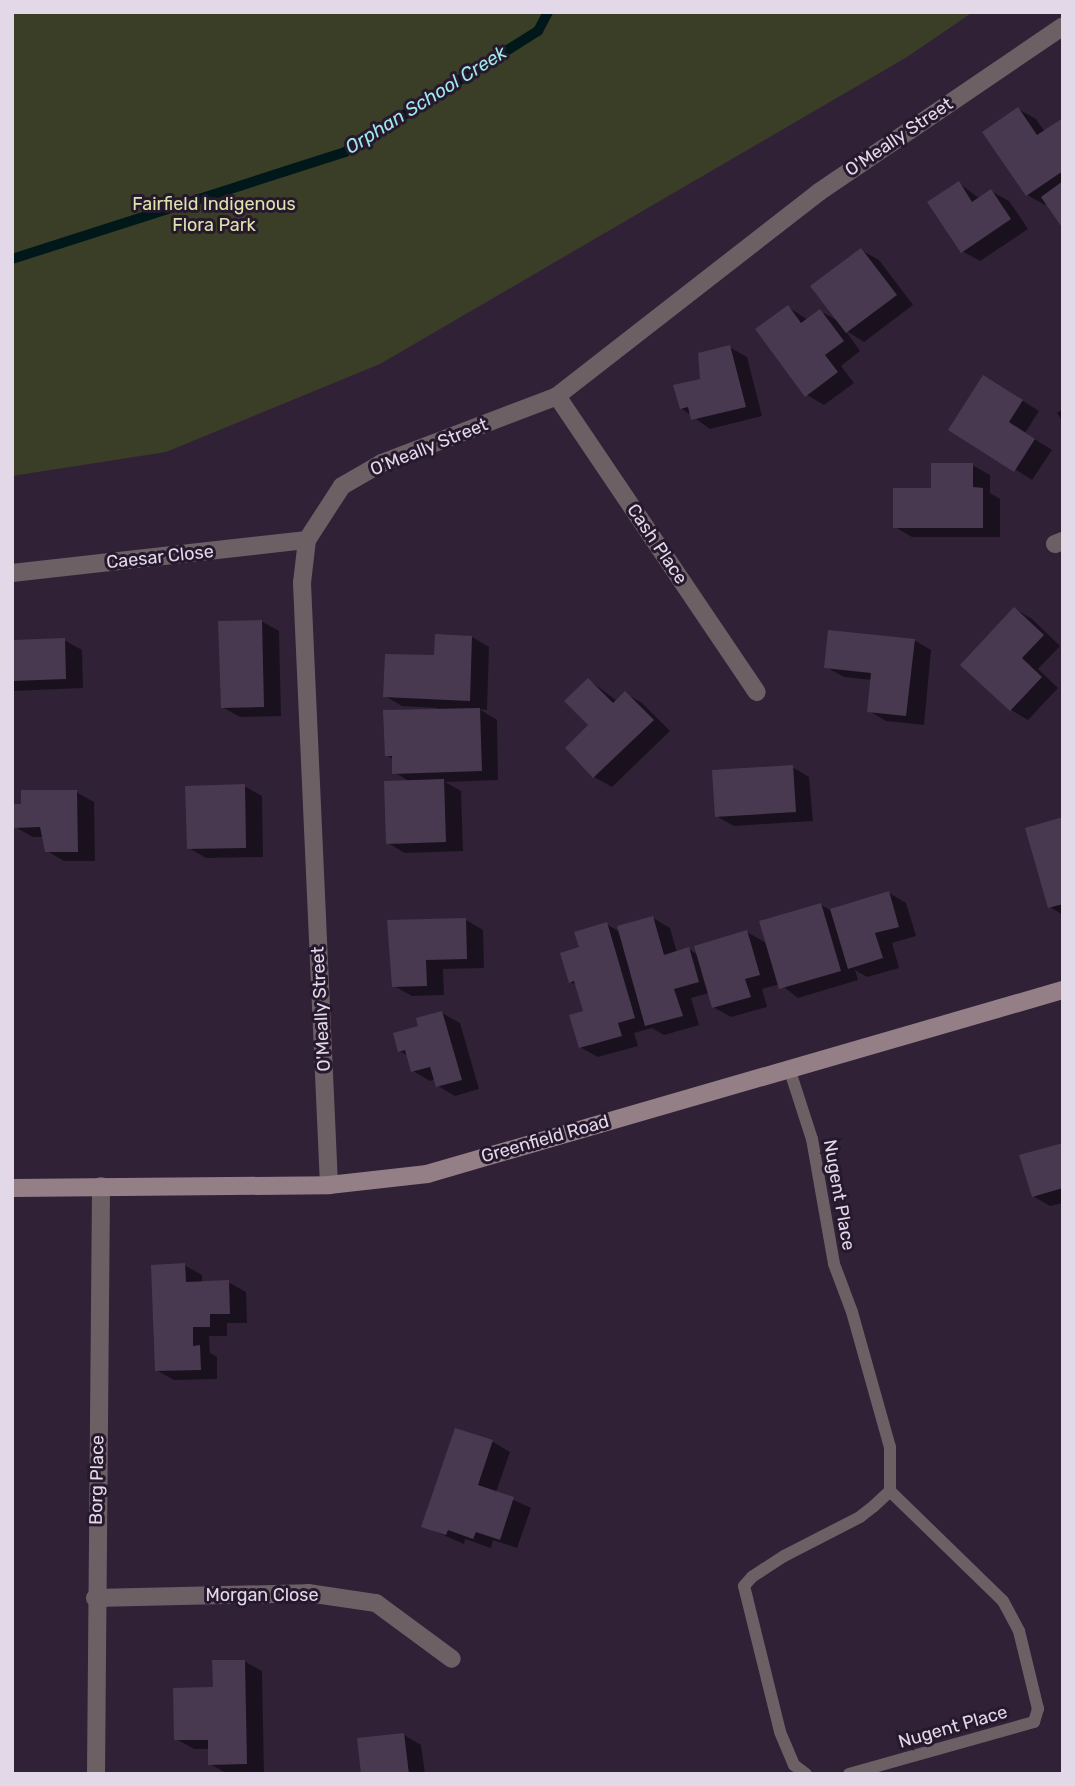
<!DOCTYPE html>
<style>
body{margin:0}
#map{position:relative;width:1075px;height:1786px;overflow:hidden;background:#302137;font-family:Rubik,sans-serif}
div>[style]{position:absolute}
[style*='--x']{left:calc(var(--x)*1px);top:calc(var(--y)*1px);width:calc(var(--w)*1px);rotate:calc(var(--a)*1deg)}
.green>*{inset:0;background:#3b3e27}
.shadow>*{inset:0;background:#0007}
.stream>*{height:10px;margin:-5px;padding:0 5px;transform-origin:5px;border-radius:5px;background:#001819}
.building>*{inset:0;background:#493950}
.lane>*{height:12px;margin:-6px;padding:0 6px;transform-origin:6px;border-radius:6px;background:#6d6065}
.street>*{height:18px;margin:-9px;padding:0 9px;transform-origin:9px;border-radius:9px;background:#6d6065}
.secondary>*{height:18px;margin:-9px;padding:0 9px;transform-origin:9px;border-radius:9px;background:#947f87}
span{translate:-50% -50%;white-space:nowrap;text-align:center;line-height:1.15;-webkit-text-stroke:6px #26182d;paint-order:stroke}
.street-label{font-size:18px;color:#e2d8e7}
.park-label{font-size:18px;color:#dce3ac}
.water-label{font-size:19px;color:#9fe8e9;font-style:italic}
.frame{position:absolute;inset:0;border:14px solid #e2d8e7;pointer-events:none}
</style>
<div id="map">
<div class="green">
<i style="clip-path:polygon(12px 12px,973px 12px,907px 57px,380px 364px,166px 452px,12px 476px)"></i>
</div>
<div class="shadow">
<i style="clip-path:polygon(1018px 109px,1036px 119px,1045px 132px,1063px 120px,1063px 225px,1047px 203px,1045px 205px,1027px 195px)"></i>
<i style="clip-path:polygon(959px 183px,980px 199px,991px 191px,1009px 201px,1028px 229px,980px 261px,962px 251px)"></i>
<i style="clip-path:polygon(861px 250px,879px 260px,913px 305px,864px 342px,845px 330px,860px 351px,841px 366px,854px 383px,824px 405px,807px 395px,788px 307px,808px 320px,820px 311px,840px 322px)"></i>
<i style="clip-path:polygon(729px 347px,747px 357px,762px 416px,710px 429px,681px 408px)"></i>
<i style="clip-path:polygon(1001px 387px,1039px 411px,1025px 433px,1052px 450px,1032px 480px,951px 429px)"></i>
<i style="clip-path:polygon(1063px 409px,1063px 422px,1057px 413px)"></i>
<i style="clip-path:polygon(972px 465px,990px 475px,990px 493px,1000px 499px,1000px 537px,912px 537px,895px 527px,933px 490px)"></i>
<i style="clip-path:polygon(1015px 609px,1032px 619px,1060px 646px,1038px 669px,1058px 688px,1028px 720px,1011px 710px)"></i>
<i style="clip-path:polygon(261px 621px,279px 631px,281px 716px,240px 717px,222px 707px)"></i>
<i style="clip-path:polygon(436px 636px,472px 637px,489px 647px,487px 710px,479px 709px,497px 720px,498px 780px,445px 782px,461px 791px,463px 851px,405px 853px,388px 843px,410px 782px,394px 772px,393px 759px,386px 755px,438px 708px,402px 706px,385px 696px,436px 657px)"></i>
<i style="clip-path:polygon(64px 640px,82px 650px,83px 688px,12px 691px,12px 642px)"></i>
<i style="clip-path:polygon(914px 640px,931px 650px,924px 725px,886px 721px,869px 711px,872px 680px,844px 677px,826px 667px)"></i>
<i style="clip-path:polygon(589px 680px,617px 701px,625px 693px,642px 703px,670px 731px,612px 787px,594px 777px,567px 748px,591px 725px)"></i>
<i style="clip-path:polygon(792px 767px,809px 777px,813px 821px,734px 826px,716px 816px)"></i>
<i style="clip-path:polygon(244px 786px,262px 796px,263px 857px,206px 858px,189px 848px)"></i>
<i style="clip-path:polygon(76px 792px,94px 802px,95px 861px,64px 861px,47px 851px,47px 841px,42px 837px,33px 837px,15px 827px,23px 805px)"></i>
<i style="clip-path:polygon(1063px 819px,1063px 915px,1050px 907px)"></i>
<i style="clip-path:polygon(889px 893px,906px 903px,916px 936px,892px 943px,899px 968px,867px 977px,855px 970px,858px 980px,798px 998px,780px 984px,762px 989px,767px 1007px,731px 1017px,713px 1007px,709px 993px,691px 998px,699px 1025px,664px 1035px,652px 1028px,634px 1033px,638px 1046px,598px 1057px,580px 1047px,585px 1012px,577px 985px,570px 982px,581px 949px,606px 924px,620px 932px,653px 918px,670px 928px,677px 953px,689px 949px,698px 955px,747px 932px,768px 944px,821px 905px,830px 910px)"></i>
<i style="clip-path:polygon(466px 920px,483px 930px,484px 968px,443px 969px,444px 995px,412px 996px,394px 986px)"></i>
<i style="clip-path:polygon(442px 1013px,460px 1023px,479px 1089px,455px 1096px,438px 1086px,436px 1079px,430px 1081px,413px 1071px,409px 1056px,399px 1051px,420px 1027px)"></i>
<i style="clip-path:polygon(1063px 1145px,1063px 1203px,1050px 1206px,1033px 1196px)"></i>
<i style="clip-path:polygon(184px 1265px,202px 1275px,202px 1283px,228px 1282px,246px 1292px,247px 1323px,227px 1323px,227px 1336px,209px 1336px,210px 1353px,217px 1357px,217px 1379px,174px 1380px,156px 1370px)"></i>
<i style="clip-path:polygon(456px 1430px,493px 1442px,510px 1452px,496px 1492px,531px 1508px,517px 1548px,493px 1540px,491px 1548px,465px 1539px,464px 1544px,423px 1526px)"></i>
<i style="clip-path:polygon(244px 1661px,262px 1671px,264px 1773px,228px 1774px,210px 1764px,210px 1749px,194px 1749px,176px 1739px,214px 1689px)"></i>
<i style="clip-path:polygon(404px 1735px,421px 1745px,425px 1774px,363px 1774px)"></i>
</div>
<div class="stream">
<i style="--x:12;--y:259;--w:350;--a:-17.8"></i>
<i style="--x:345;--y:152;--w:228;--a:-32.1"></i>
<i style="--x:538;--y:31;--w:21;--a:-62"></i>
</div>
<div class="building">
<i style="clip-path:polygon(1018px 107px,1037px 135px,1063px 118px,1063px 171px,1026px 196px,982px 132px)"></i>
<i style="clip-path:polygon(959px 181px,972px 202px,991px 189px,1011px 219px,961px 253px,927px 202px)"></i>
<i style="clip-path:polygon(1063px 181px,1063px 225px,1061px 226px,1041px 197px)"></i>
<i style="clip-path:polygon(861px 248px,897px 295px,846px 333px,810px 286px)"></i>
<i style="clip-path:polygon(788px 305px,801px 323px,820px 309px,844px 341px,825px 355px,838px 372px,805px 397px,755px 329px)"></i>
<i style="clip-path:polygon(730px 345px,746px 407px,691px 420px,688px 407px,680px 409px,673px 385px,700px 379px,698px 353px)"></i>
<i style="clip-path:polygon(983px 375px,1023px 400px,1009px 422px,1035px 439px,1014px 472px,948px 430px)"></i>
<i style="clip-path:polygon(931px 463px,973px 463px,973px 487px,983px 488px,983px 528px,893px 528px,893px 488px,931px 488px)"></i>
<i style="clip-path:polygon(1014px 607px,1044px 635px,1022px 658px,1042px 677px,1010px 711px,960px 665px)"></i>
<i style="clip-path:polygon(262px 620px,264px 707px,221px 708px,218px 621px)"></i>
<i style="clip-path:polygon(828px 630px,915px 639px,906px 716px,867px 712px,871px 673px,824px 668px)"></i>
<i style="clip-path:polygon(435px 634px,472px 636px,470px 701px,383px 697px,385px 654px,434px 655px)"></i>
<i style="clip-path:polygon(65px 638px,66px 679px,12px 681px,12px 640px)"></i>
<i style="clip-path:polygon(588px 678px,613px 703px,625px 691px,654px 720px,593px 778px,565px 748px,588px 725px,564px 701px)"></i>
<i style="clip-path:polygon(480px 708px,482px 771px,392px 774px,392px 756px,385px 756px,383px 710px)"></i>
<i style="clip-path:polygon(793px 765px,796px 812px,715px 817px,712px 770px)"></i>
<i style="clip-path:polygon(444px 779px,446px 842px,386px 844px,384px 781px)"></i>
<i style="clip-path:polygon(245px 784px,246px 848px,187px 849px,185px 786px)"></i>
<i style="clip-path:polygon(21px 790px,77px 790px,78px 852px,45px 852px,40px 827px,13px 828px,13px 804px,21px 804px)"></i>
<i style="clip-path:polygon(1063px 817px,1063px 904px,1048px 908px,1025px 828px)"></i>
<i style="clip-path:polygon(889px 891px,899px 927px,875px 933px,883px 958px,848px 969px,830px 909px)"></i>
<i style="clip-path:polygon(821px 903px,841px 971px,779px 989px,759px 921px)"></i>
<i style="clip-path:polygon(653px 916px,664px 955px,689px 947px,699px 982px,674px 989px,683px 1016px,645px 1026px,617px 926px)"></i>
<i style="clip-path:polygon(466px 918px,467px 959px,426px 960px,427px 986px,392px 987px,387px 920px)"></i>
<i style="clip-path:polygon(607px 922px,635px 1018px,618px 1023px,622px 1036px,579px 1048px,569px 1015px,583px 1011px,574px 981px,569px 983px,560px 953px,579px 947px,574px 932px)"></i>
<i style="clip-path:polygon(747px 930px,760px 975px,745px 979px,751px 997px,712px 1008px,694px 946px)"></i>
<i style="clip-path:polygon(442px 1011px,462px 1080px,436px 1087px,430px 1067px,411px 1072px,405px 1050px,398px 1052px,393px 1033px,418px 1026px,416px 1018px)"></i>
<i style="clip-path:polygon(1063px 1143px,1063px 1188px,1032px 1197px,1019px 1155px)"></i>
<i style="clip-path:polygon(185px 1263px,186px 1282px,229px 1280px,230px 1314px,210px 1314px,210px 1327px,193px 1327px,193px 1346px,200px 1345px,201px 1370px,155px 1371px,151px 1265px)"></i>
<i style="clip-path:polygon(455px 1428px,493px 1440px,478px 1485px,514px 1497px,500px 1540px,476px 1532px,473px 1539px,448px 1530px,446px 1535px,421px 1527px)"></i>
<i style="clip-path:polygon(212px 1660px,245px 1660px,247px 1764px,208px 1765px,208px 1740px,174px 1740px,173px 1688px,213px 1687px)"></i>
<i style="clip-path:polygon(404px 1733px,409px 1774px,361px 1774px,357px 1738px)"></i>
</div>
<div class="lane">
<i style="--x:789;--y:1068;--w:75;--a:72.1"></i>
<i style="--x:812;--y:1139;--w:127;--a:80"></i>
<i style="--x:834;--y:1264;--w:51;--a:69.4"></i>
<i style="--x:852;--y:1312;--w:140;--a:74.3"></i>
<i style="--x:890;--y:1447;--w:44;--a:90"></i>
<i style="--x:890;--y:1491;--w:22;--a:137"></i>
<i style="--x:874;--y:1506;--w:18;--a:142"></i>
<i style="--x:860;--y:1517;--w:85;--a:152.8"></i>
<i style="--x:784;--y:1556;--w:38;--a:147"></i>
<i style="--x:752;--y:1577;--w:12;--a:132"></i>
<i style="--x:744;--y:1586;--w:150;--a:76.1"></i>
<i style="--x:780;--y:1732;--w:36;--a:67"></i>
<i style="--x:794;--y:1765;--w:15;--a:37"></i>
<i style="--x:849;--y:1774;--w:192;--a:-15.7"></i>
<i style="--x:1034;--y:1722;--w:14;--a:-73"></i>
<i style="--x:1038;--y:1709;--w:80;--a:-103.7"></i>
<i style="--x:1019;--y:1631;--w:34;--a:-118"></i>
<i style="--x:1003;--y:1601;--w:158;--a:-135.8"></i>
</div>
<div class="street">
<i style="--x:557;--y:396;--w:357;--a:56"></i>
<i style="--x:1055;--y:544;--w:9;--a:-21"></i>
<i style="--x:12;--y:573;--w:297;--a:-6.4"></i>
<i style="--x:329;--y:1185;--w:603;--a:-92.57"></i>
<i style="--x:302;--y:583;--w:43;--a:-83.4"></i>
<i style="--x:307;--y:540;--w:64;--a:-57.1"></i>
<i style="--x:342;--y:486;--w:46;--a:-29.9"></i>
<i style="--x:382;--y:463;--w:187;--a:-20.9"></i>
<i style="--x:557;--y:396;--w:332;--a:-37.9"></i>
<i style="--x:819;--y:192;--w:295;--a:-34.2"></i>
<i style="--x:95;--y:1598;--w:213;--a:-1.3"></i>
<i style="--x:308;--y:1593;--w:69;--a:8.4"></i>
<i style="--x:376;--y:1603;--w:94;--a:36.4"></i>
<i style="--x:96;--y:1774;--w:588;--a:-89.51"></i>
</div>
<div class="secondary">
<i style="--x:12;--y:1188;--w:317;--a:-0.5"></i>
<i style="--x:329;--y:1185;--w:99;--a:-6.4"></i>
<i style="--x:427;--y:1174;--w:662;--a:-16.14"></i>
</div>
<div class="street-label">
<span style="left:899px;top:137px;rotate:-34deg">O'Meally Street</span>
<span style="left:429px;top:447px;rotate:-22deg">O'Meally Street</span>
<span style="left:657px;top:544px;rotate:56deg">Cash Place</span>
<span style="left:160px;top:557px;rotate:-6deg">Caesar Close</span>
<span style="left:321px;top:1009px;rotate:-93deg">O'Meally Street</span>
<span style="left:545px;top:1139px;rotate:-16deg">Greenfield Road</span>
<span style="left:839px;top:1195px;rotate:80deg">Nugent Place</span>
<span style="left:97px;top:1480px;rotate:-89deg">Borg Place</span>
<span style="left:262px;top:1595px">Morgan Close</span>
<span style="left:953px;top:1727px;rotate:-16deg">Nugent Place</span>
</div>
<div class="park-label">
<span style="left:214px;top:215px">Fairfield Indigenous<br>Flora Park</span>
</div>
<div class="water-label">
<span style="left:426px;top:100px;rotate:-32deg">Orphan School Creek</span>
</div>
<div class="frame"></div>
</div>
